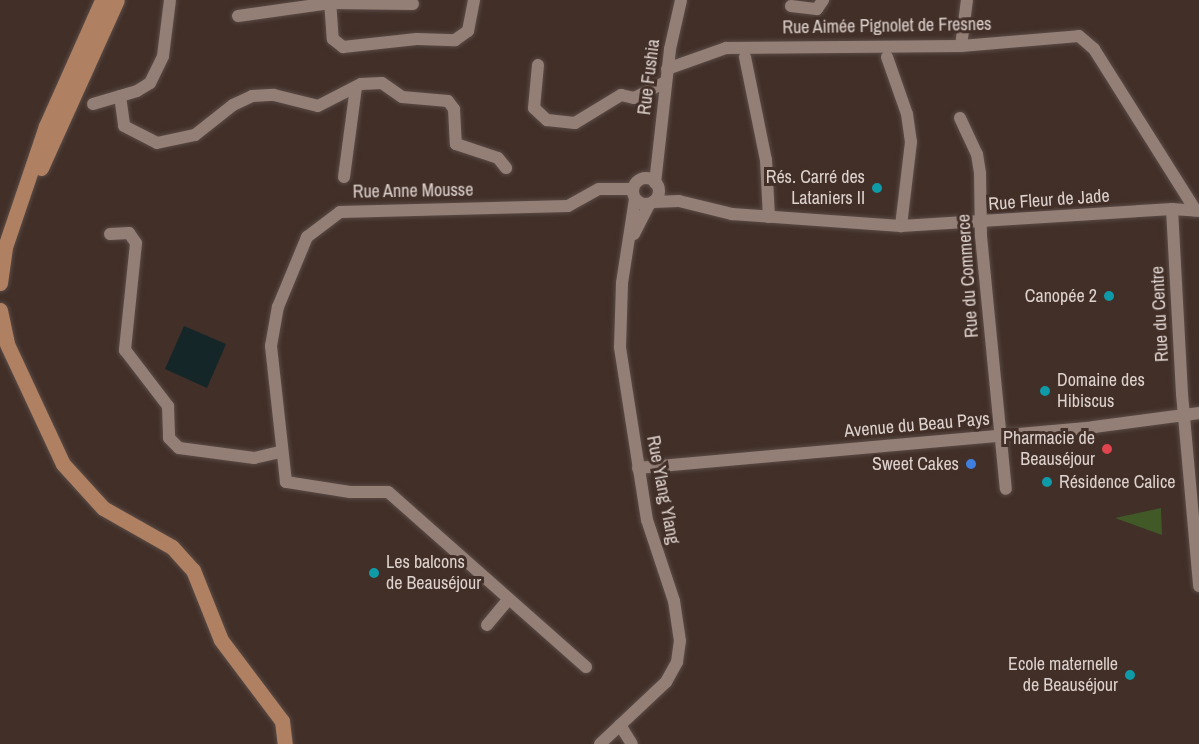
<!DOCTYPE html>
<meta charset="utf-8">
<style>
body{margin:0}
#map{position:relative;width:1199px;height:744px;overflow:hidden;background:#412f28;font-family:"Archivo Narrow",sans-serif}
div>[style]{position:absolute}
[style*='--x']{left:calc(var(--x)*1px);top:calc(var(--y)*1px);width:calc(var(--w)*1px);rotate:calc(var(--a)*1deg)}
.green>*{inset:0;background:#415927}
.water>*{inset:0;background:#152629}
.roads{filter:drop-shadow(0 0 2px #5a4b46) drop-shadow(0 0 2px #5a4b46)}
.minor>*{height:12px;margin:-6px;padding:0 6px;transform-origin:6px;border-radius:6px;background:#947f77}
.minor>.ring{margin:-6px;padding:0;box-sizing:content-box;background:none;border:12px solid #947f77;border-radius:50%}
.major>*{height:15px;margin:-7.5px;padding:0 7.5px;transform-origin:7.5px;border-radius:7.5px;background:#af8061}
.dots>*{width:16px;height:16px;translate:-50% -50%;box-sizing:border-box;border:3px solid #412f28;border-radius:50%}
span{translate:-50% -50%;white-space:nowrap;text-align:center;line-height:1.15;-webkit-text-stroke:6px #412f28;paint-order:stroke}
.street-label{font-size:18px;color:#ded2ce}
.poi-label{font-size:18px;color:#ded2ce}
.right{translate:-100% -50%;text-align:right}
.left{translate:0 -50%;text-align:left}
</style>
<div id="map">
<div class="green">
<i style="clip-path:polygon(1161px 508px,1162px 535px,1115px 518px)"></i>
</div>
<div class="water">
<i style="clip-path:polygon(184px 326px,226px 344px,207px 388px,165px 369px)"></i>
</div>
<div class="roads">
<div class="minor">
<i style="--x:330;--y:0;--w:39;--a:86"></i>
<i style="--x:333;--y:39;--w:13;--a:39"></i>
<i style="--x:343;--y:47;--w:74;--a:-6.2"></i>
<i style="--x:417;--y:39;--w:38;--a:2"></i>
<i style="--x:455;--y:40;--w:16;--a:-35"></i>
<i style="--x:468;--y:31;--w:32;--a:-79"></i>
<i style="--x:791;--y:6;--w:26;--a:7"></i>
<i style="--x:817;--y:9;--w:11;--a:-56"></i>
<i style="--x:238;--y:16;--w:93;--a:-8"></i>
<i style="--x:330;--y:3;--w:83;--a:0.7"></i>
<i style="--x:961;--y:46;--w:46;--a:-82.6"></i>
<i style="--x:745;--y:57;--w:105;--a:78.5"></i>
<i style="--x:766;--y:160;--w:57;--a:87"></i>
<i style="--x:887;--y:57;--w:60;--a:70.7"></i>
<i style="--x:907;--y:114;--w:28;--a:82"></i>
<i style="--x:911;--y:142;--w:85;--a:96.8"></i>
<i style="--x:538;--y:65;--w:43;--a:95.3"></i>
<i style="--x:534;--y:108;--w:18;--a:43"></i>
<i style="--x:547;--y:120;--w:28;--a:6"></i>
<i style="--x:575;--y:123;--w:54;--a:-31.3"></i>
<i style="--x:621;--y:95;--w:13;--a:13"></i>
<i style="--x:634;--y:98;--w:36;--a:-27"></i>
<i style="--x:667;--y:69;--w:63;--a:-19.6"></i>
<i style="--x:726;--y:48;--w:235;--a:-0.5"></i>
<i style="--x:961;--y:46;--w:118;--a:-4.8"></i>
<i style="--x:1079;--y:36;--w:20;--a:41"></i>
<i style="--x:1094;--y:49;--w:191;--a:57.8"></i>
<i style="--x:120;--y:96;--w:30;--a:82"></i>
<i style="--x:124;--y:126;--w:37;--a:27"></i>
<i style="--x:157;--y:143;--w:39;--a:-12"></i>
<i style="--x:195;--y:135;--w:48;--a:-38.3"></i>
<i style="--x:233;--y:105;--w:21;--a:-25"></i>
<i style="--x:252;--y:96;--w:22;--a:-3"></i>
<i style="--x:274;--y:95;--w:45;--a:14"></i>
<i style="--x:318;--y:106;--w:48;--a:-27.1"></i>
<i style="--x:361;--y:84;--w:21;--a:-3"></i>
<i style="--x:382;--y:83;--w:24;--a:35"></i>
<i style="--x:402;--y:97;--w:46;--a:5"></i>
<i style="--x:448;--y:101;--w:10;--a:53"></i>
<i style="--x:454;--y:109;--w:35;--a:87"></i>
<i style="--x:456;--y:144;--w:44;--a:18.4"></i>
<i style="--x:498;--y:158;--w:13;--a:51"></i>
<i style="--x:93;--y:104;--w:46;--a:-16.5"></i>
<i style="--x:137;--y:91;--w:15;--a:-32"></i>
<i style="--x:150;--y:83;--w:30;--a:-64"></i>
<i style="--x:163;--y:56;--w:56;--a:-82.9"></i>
<i style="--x:960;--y:118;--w:40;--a:65"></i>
<i style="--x:977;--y:154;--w:20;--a:81"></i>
<i style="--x:980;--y:174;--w:62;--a:89.1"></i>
<i style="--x:981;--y:236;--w:254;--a:84.4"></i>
<i style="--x:344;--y:177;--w:91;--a:-82.4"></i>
<i class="ring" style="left:633px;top:178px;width:14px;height:14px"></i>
<i style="--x:655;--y:183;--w:135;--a:-83.6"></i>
<i style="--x:670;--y:49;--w:50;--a:-77.3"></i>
<i style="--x:653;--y:202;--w:26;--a:-2"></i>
<i style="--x:679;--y:201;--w:55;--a:13.8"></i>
<i style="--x:732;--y:214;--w:169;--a:4.1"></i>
<i style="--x:901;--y:226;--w:272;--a:-3.6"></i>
<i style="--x:1172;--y:209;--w:27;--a:4"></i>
<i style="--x:1172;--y:209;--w:185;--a:86.9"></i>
<i style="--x:1182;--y:394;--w:193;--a:84.9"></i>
<i style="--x:110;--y:234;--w:19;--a:-3"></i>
<i style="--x:129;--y:233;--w:12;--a:55"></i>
<i style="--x:136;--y:243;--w:108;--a:95.9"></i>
<i style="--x:125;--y:350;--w:71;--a:52.5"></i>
<i style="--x:168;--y:406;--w:32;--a:88"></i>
<i style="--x:169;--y:438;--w:14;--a:45"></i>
<i style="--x:179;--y:448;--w:76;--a:7.6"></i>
<i style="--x:254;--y:458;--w:27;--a:-13"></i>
<i style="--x:634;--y:234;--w:34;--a:-63"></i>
<i style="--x:638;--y:468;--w:458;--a:-5.1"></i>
<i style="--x:1094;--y:427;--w:106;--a:-7.6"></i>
<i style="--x:487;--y:625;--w:33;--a:-50"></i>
<i style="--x:586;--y:667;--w:264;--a:-138.5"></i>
<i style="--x:388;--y:492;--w:38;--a:180"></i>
<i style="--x:350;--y:492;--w:65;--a:-171.1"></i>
<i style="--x:286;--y:482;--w:137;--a:-96.3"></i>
<i style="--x:271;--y:346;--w:40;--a:-80"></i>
<i style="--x:278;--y:307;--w:76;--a:-67.5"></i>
<i style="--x:307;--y:237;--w:41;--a:-37.1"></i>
<i style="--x:340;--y:212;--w:228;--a:-1.5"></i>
<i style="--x:568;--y:206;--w:35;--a:-29"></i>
<i style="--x:599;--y:189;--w:34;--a:0"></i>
<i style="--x:620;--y:725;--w:22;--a:58"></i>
<i style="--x:600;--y:744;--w:91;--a:-43.2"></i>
<i style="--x:666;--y:682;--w:23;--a:-61"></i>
<i style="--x:677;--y:662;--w:21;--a:-82"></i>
<i style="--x:680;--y:641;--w:40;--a:-98.5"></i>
<i style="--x:674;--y:601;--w:85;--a:-108.4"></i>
<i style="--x:647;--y:520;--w:175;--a:-98.9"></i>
<i style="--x:620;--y:347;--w:64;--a:-88.2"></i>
<i style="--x:622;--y:283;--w:85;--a:-81.2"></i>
</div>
<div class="major">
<i style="--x:41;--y:168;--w:184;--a:-65.7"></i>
<i style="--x:0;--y:283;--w:36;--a:-82"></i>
<i style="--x:5;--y:247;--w:128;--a:-71.3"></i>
<i style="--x:46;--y:126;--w:138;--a:-66"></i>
<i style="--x:0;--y:310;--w:35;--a:78"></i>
<i style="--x:7;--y:344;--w:132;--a:65"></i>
<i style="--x:63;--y:464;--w:59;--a:47.7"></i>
<i style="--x:103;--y:508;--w:79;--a:29.5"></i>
<i style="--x:172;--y:547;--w:31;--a:48"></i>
<i style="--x:193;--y:570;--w:75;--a:68.2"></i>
<i style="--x:221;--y:640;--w:101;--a:53"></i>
<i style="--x:282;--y:721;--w:23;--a:83"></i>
</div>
</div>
<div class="dots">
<i style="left:877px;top:188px;background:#0f9aa8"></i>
<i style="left:1109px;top:296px;background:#0f9aa8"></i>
<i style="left:1045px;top:391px;background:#0f9aa8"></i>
<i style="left:1107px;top:449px;background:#e0444e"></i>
<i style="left:971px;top:464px;background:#3f7fe0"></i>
<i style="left:1047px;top:482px;background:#0f9aa8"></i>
<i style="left:374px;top:573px;background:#0f9aa8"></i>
<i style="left:1130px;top:675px;background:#0f9aa8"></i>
</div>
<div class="street-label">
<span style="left:887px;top:26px;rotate:-1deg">Rue Aimée Pignolet de Fresnes</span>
<span style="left:649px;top:77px;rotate:-83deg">Rue Fushia</span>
<span style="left:413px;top:191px;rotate:-1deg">Rue Anne Mousse</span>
<span style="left:1049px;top:200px;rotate:-4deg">Rue Fleur de Jade</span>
<span style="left:968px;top:276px;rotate:-94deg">Rue du Commerce</span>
<span style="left:1160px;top:314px;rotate:-93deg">Rue du Centre</span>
<span style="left:917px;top:425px;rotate:-5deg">Avenue du Beau Pays</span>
<span style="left:663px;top:490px;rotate:79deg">Rue Ylang Ylang</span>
</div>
<div class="poi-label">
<span class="right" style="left:865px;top:188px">Rés. Carré des<br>Lataniers II</span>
<span class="right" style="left:1097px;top:296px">Canopée 2</span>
<span class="left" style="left:1057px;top:391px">Domaine des<br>Hibiscus</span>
<span class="right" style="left:1095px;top:449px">Pharmacie de<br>Beauséjour</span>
<span class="right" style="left:959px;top:464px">Sweet Cakes</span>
<span class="left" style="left:1059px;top:482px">Résidence Calice</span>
<span class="left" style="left:386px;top:573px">Les balcons<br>de Beauséjour</span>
<span class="right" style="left:1118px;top:675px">Ecole maternelle<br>de Beauséjour</span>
</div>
</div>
